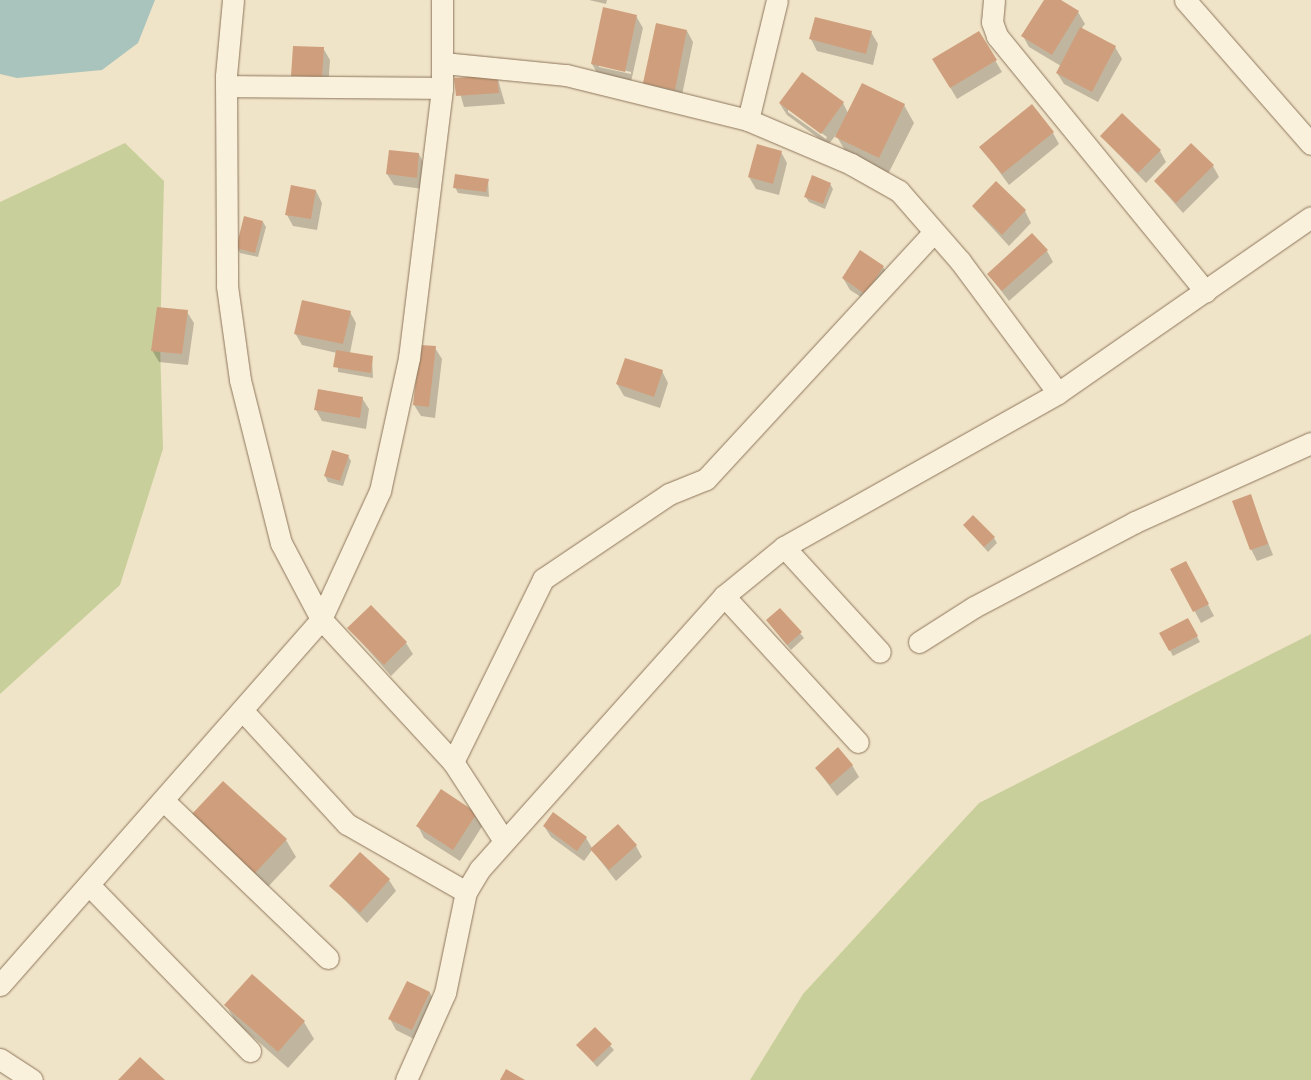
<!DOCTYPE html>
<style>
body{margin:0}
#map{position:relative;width:1311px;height:1080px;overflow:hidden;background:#f0e4c8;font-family:Merriweather,serif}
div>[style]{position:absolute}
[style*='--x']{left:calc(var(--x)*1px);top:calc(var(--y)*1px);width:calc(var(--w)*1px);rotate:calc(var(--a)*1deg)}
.green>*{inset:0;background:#c9cf9b}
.water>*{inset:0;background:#a9c4bc}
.shadow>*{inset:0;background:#0003}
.building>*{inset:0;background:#cf9f7d}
.roads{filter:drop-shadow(0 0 1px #8d765c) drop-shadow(0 0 1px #8d765c)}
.street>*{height:21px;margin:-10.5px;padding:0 10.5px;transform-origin:10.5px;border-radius:10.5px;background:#faf1dc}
span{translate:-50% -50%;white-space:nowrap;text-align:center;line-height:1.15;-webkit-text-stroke:5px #f7eed8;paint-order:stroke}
</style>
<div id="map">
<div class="green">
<i style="clip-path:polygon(125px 143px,164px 181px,160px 342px,163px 449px,120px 585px,0 694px,0 202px)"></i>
<i style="clip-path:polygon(1311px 634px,1311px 1080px,750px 1080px,803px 994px,979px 803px)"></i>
</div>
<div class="water">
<i style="clip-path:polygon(0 0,155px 0,138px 43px,102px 70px,17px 78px,0 74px)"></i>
</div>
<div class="shadow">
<i style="clip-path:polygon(589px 0,607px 0,606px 4px)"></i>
<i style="clip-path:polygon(1045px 0,1058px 0,1078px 12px,1085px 24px,1081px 29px,1115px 47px,1122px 59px,1098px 102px,1064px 84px,1057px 73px,1061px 66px,1029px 47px,1023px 36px)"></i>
<i style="clip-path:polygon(evenodd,636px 16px,643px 28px,631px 82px,599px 76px,592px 64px,636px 16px,599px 65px,631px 72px,631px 74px,599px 67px,599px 65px)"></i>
<i style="clip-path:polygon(687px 31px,693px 42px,681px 100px,651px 94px,644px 83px)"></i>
<i style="clip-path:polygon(871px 32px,878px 44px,873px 65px,817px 51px,811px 39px)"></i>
<i style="clip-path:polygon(979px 33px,1002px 72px,957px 99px,934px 60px)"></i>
<i style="clip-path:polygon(323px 48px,330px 60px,328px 89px,299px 87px)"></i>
<i style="clip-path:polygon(evenodd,802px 74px,843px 103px,848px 113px,904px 105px,914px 123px,888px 174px,847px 154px,836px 135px,828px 145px,787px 115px,780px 104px,802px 74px,788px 109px,827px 137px,826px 139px,788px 112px,788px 109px)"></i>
<i style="clip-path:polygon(497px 76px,505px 104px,464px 107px,456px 79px)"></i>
<i style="clip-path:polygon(1053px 133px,1059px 144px,1009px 185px,981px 147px)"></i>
<i style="clip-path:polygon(1101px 136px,1160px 151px,1166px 162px,1146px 183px)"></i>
<i style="clip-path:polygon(781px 152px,787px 163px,779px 195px,756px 189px,749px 177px)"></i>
<i style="clip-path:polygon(419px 154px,425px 166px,423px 189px,394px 185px,387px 174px)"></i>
<i style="clip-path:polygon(1213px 166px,1219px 177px,1183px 213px,1155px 181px)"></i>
<i style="clip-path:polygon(488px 180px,489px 197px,458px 193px,455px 187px)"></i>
<i style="clip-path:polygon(830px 184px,833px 189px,825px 209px,809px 202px,805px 196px)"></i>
<i style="clip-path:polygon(316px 191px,322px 203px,317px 230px,293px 226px,287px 215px)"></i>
<i style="clip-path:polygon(973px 207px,1025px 211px,1031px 223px,1009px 246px)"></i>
<i style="clip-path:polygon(263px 222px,266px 227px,258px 257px,240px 253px,237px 248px)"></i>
<i style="clip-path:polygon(1047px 251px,1053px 262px,1009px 301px,988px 274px)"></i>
<i style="clip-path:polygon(883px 267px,890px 278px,872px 304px,850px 290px,843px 278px)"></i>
<i style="clip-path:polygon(187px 312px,194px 323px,188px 365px,159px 362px,152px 350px)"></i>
<i style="clip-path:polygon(350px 312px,356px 323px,350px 353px,372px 357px,373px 378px,338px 372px,337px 353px,302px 345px,295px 333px)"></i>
<i style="clip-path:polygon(435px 348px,442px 359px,435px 418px,421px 416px,414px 405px)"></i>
<i style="clip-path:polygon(662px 371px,668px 383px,660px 408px,624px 396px,617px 384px)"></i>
<i style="clip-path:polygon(362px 398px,369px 409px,366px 429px,322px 421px,316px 410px)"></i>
<i style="clip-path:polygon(348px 456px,351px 461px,343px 486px,328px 482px,325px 476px)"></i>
<i style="clip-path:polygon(1250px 496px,1273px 555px,1257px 561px,1251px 549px)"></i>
<i style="clip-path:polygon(965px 526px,994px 538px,997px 543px,988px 552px)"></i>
<i style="clip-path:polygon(1172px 569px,1192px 574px,1214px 616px,1201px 623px)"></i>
<i style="clip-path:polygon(780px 609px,804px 638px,791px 650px,767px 621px)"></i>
<i style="clip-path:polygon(1188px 620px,1200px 642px,1173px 656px,1161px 634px)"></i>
<i style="clip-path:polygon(349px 628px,406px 643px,413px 654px,391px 676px)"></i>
<i style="clip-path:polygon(852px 765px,859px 777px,837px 796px,816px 768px)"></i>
<i style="clip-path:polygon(476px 813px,483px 825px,460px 861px,424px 838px,418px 826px)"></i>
<i style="clip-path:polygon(544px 826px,586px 838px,592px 848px,636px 846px,642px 857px,616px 881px,592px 850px,584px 861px,551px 837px)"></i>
<i style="clip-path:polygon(202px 833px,286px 840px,296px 857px,265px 890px)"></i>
<i style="clip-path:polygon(389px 880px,396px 891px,367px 923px,331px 886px)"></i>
<i style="clip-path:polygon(252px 976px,304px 1022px,314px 1039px,288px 1068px,236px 1022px,226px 1005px)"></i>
<i style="clip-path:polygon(408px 982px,430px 993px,436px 1005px,418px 1041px,396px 1030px,390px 1019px)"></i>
<i style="clip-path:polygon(595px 1029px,614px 1050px,597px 1067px,578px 1045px)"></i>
</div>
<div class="building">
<i style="clip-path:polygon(1044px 0,1061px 0,1079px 11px,1052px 55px,1021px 36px)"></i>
<i style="clip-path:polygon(603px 7px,637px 15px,625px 72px,591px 64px)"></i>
<i style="clip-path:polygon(815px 17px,872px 31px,866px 54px,809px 39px)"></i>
<i style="clip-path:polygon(656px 23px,687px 30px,675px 90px,643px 83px)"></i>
<i style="clip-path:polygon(1080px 27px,1116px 46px,1092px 92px,1056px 73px)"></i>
<i style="clip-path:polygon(979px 31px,997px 60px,950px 88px,932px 59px)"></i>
<i style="clip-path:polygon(293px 46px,324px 47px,322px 78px,291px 76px)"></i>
<i style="clip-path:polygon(802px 72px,844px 102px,821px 134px,779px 103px)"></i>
<i style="clip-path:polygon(497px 75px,499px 93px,456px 96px,454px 78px)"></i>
<i style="clip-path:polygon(862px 83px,905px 104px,879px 158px,835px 137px)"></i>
<i style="clip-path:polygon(1032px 104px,1054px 132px,1002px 174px,979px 147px)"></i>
<i style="clip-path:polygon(1122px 113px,1161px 150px,1138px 173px,1100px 136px)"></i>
<i style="clip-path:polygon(1191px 143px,1214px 165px,1176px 203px,1154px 181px)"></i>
<i style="clip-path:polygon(757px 144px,782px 151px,773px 184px,748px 177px)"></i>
<i style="clip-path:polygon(389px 150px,419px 153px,417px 178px,386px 174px)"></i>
<i style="clip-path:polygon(455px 174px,489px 179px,486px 192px,453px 188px)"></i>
<i style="clip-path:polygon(812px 175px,831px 183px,823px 204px,804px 197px)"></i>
<i style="clip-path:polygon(996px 181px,1026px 210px,1002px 235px,972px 206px)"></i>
<i style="clip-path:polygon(291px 185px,316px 190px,311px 219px,285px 215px)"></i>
<i style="clip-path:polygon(244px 216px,263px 221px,255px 253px,236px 248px)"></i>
<i style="clip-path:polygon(1032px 233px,1048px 250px,1002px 291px,987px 274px)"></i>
<i style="clip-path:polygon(860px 250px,884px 266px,865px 294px,842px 278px)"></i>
<i style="clip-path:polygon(302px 300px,351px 311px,343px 344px,294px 334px)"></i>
<i style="clip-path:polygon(157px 307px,188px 310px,182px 354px,151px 351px)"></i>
<i style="clip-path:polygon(420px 345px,436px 346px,429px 407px,413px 405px)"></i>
<i style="clip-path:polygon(336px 350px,373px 356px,371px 373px,333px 367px)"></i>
<i style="clip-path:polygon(625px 358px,663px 370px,654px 397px,616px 384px)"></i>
<i style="clip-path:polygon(318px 389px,363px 397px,360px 418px,314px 410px)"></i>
<i style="clip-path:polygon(332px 450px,349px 455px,340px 481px,324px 476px)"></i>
<i style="clip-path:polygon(1251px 494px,1268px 544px,1250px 550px,1232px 501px)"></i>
<i style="clip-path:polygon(973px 515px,995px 537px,984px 547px,963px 525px)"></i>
<i style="clip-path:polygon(1186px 561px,1209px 604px,1193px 612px,1170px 569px)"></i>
<i style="clip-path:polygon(371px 605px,407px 642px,384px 665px,347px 628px)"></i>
<i style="clip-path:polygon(780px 608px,802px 632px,787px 645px,766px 620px)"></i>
<i style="clip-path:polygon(1188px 618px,1198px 636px,1169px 651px,1159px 633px)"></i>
<i style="clip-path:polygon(838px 747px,853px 765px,830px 785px,815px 768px)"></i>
<i style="clip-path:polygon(223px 781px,287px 839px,254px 874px,191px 815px)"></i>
<i style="clip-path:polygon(441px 789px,477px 813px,453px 850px,416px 826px)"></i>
<i style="clip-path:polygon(553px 812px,587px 837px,577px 851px,543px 826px)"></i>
<i style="clip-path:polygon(618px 824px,637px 845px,609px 870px,590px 849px)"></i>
<i style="clip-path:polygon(360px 852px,390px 879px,360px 913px,329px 886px)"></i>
<i style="clip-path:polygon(252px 974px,305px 1021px,278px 1052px,224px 1005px)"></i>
<i style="clip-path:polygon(407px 981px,430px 992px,412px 1030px,388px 1019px)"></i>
<i style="clip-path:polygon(595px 1027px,612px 1044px,593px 1062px,576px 1045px)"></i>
<i style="clip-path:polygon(140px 1057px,165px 1080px,118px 1080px)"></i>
<i style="clip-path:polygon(506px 1069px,525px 1080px,500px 1080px)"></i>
</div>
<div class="roads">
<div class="street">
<i style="--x:233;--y:0;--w:76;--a:95.3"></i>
<i style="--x:226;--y:76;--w:210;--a:89.7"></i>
<i style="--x:227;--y:286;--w:95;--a:82.1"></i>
<i style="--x:240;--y:380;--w:168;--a:75.9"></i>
<i style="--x:281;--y:543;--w:86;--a:62.2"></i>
<i style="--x:321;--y:619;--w:195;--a:47.3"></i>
<i style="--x:453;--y:762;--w:92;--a:57"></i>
<i style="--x:994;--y:0;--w:22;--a:95"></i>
<i style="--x:992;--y:22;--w:15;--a:70"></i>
<i style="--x:997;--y:36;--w:330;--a:50.8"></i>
<i style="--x:1185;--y:0;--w:191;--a:48.8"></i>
<i style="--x:443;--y:63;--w:124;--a:5.6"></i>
<i style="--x:566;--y:75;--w:187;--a:13.9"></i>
<i style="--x:748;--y:120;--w:112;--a:23.1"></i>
<i style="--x:851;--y:164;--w:55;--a:29.4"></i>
<i style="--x:899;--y:191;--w:93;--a:48.9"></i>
<i style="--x:960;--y:261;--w:164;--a:53.4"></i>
<i style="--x:226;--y:86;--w:216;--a:0.5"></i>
<i style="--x:748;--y:120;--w:123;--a:-76.4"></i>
<i style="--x:784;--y:547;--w:142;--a:47.6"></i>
<i style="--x:724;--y:596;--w:198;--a:47.5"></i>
<i style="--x:919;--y:642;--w:65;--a:-32.5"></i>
<i style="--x:974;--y:607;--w:182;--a:-27.8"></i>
<i style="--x:1135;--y:522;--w:193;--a:-24.2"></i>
<i style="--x:242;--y:710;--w:155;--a:47.4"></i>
<i style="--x:347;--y:824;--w:137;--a:29.7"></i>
<i style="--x:453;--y:762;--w:204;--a:-63.8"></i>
<i style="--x:543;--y:579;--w:152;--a:-34"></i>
<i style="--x:669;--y:494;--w:40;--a:-22"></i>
<i style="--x:706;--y:479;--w:336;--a:-47.3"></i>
<i style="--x:164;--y:801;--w:227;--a:43.8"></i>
<i style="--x:90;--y:886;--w:230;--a:45.9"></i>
<i style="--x:0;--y:985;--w:487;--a:-48.7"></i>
<i style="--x:321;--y:619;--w:141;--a:-65.3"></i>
<i style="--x:380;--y:491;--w:136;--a:-77.7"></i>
<i style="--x:409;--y:358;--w:272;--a:-83"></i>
<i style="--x:442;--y:88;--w:88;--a:-90"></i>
<i style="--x:0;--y:1059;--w:38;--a:33"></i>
<i style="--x:406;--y:1080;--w:95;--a:-65.9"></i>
<i style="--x:445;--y:993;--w:103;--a:-78.3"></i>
<i style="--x:466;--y:892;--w:27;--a:-59"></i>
<i style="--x:480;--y:869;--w:366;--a:-48.2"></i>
<i style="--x:724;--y:596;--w:77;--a:-39.2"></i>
<i style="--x:784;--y:547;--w:314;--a:-29.3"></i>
<i style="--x:1058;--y:393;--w:308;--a:-34.8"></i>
</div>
</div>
</div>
